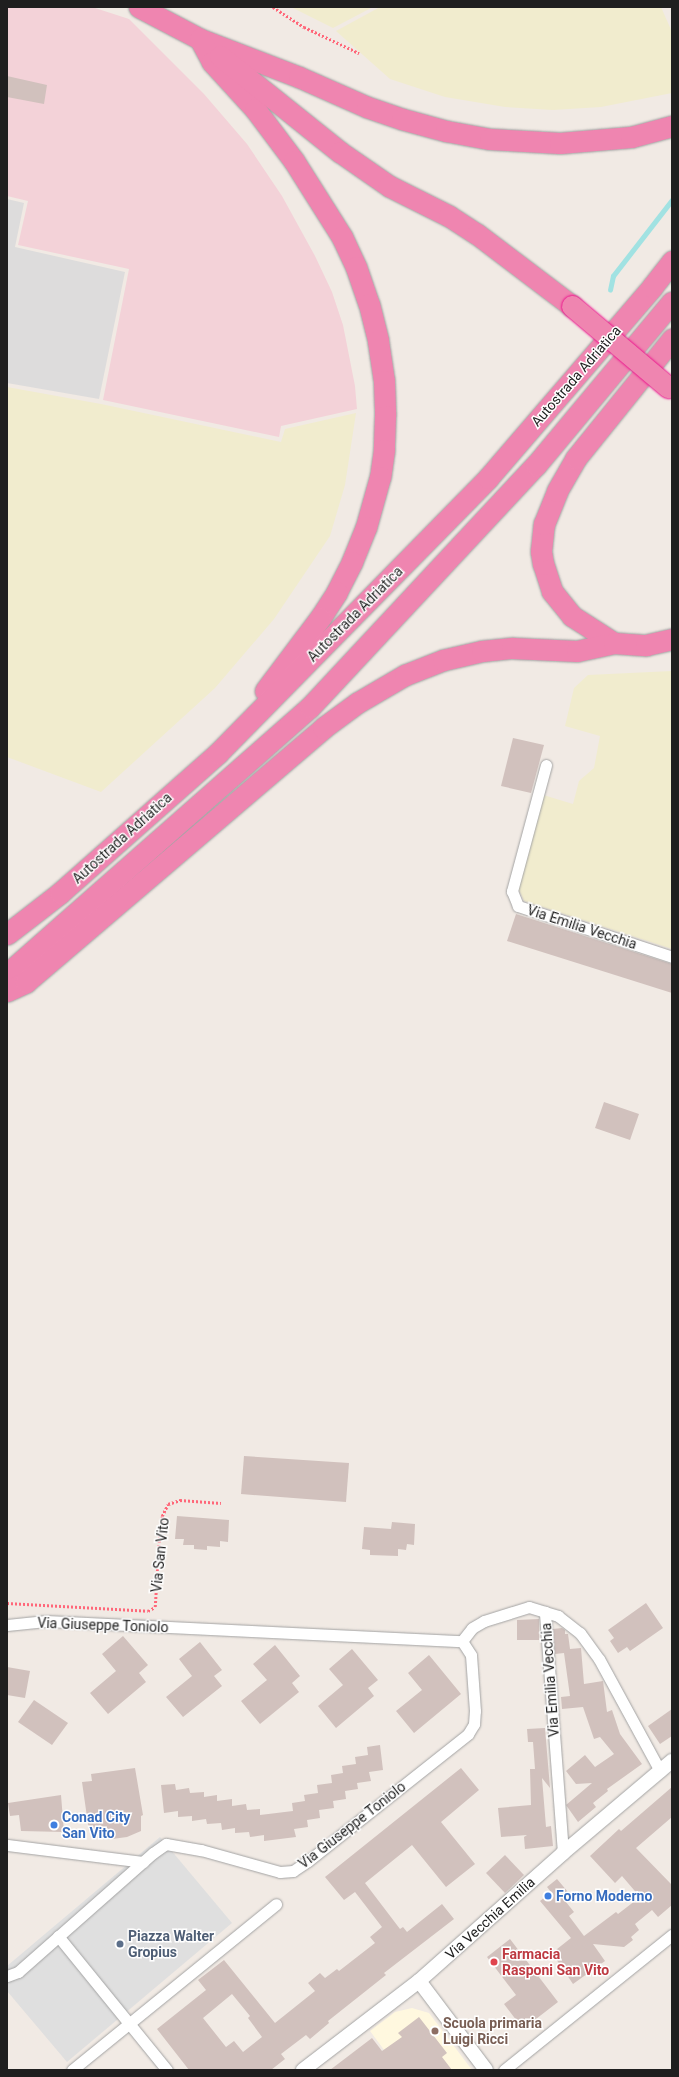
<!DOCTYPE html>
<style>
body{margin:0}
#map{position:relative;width:679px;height:2077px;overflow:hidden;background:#f1eae4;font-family:Roboto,sans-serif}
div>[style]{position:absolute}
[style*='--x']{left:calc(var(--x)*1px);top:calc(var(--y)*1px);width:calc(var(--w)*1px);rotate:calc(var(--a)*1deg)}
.residential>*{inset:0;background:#dddcdc}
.commercial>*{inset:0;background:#f3d2d8}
.education>*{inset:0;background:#fff8df}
.farmland>*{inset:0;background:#f1ecce}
.parking>*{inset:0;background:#dfdfdf}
.stream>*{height:4.5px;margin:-2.25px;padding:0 2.25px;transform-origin:2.25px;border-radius:2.25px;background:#a1e2e2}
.building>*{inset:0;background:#d1c1bd}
.path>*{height:2.5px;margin-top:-1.25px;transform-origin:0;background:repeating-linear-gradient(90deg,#ff6779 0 2px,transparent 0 4px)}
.roads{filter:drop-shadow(0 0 1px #a3a3a3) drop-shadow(0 0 1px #a3a3a3)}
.minor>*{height:11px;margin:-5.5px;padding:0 5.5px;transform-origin:5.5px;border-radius:5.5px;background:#fff}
.tertiary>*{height:14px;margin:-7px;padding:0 7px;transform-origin:7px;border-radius:7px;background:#fff}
.motorway>*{height:21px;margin:-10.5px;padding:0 10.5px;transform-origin:10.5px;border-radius:10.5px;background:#ef85b0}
.bridges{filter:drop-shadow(0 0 1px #eb158e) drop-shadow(0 0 1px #eb158e)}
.motorway-bridge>*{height:21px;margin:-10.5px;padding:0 10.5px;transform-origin:10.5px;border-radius:10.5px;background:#ef85b0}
.dots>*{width:11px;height:11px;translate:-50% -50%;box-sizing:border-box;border:2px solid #fff;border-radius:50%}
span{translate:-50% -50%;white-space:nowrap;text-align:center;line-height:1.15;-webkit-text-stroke:3px #fff;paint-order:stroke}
.street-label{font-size:14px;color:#1f1f1f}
.shop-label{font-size:14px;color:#366cbe;font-weight:700}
.left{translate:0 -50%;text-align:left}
.service-label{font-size:14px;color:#4e5e75;font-weight:700}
.health-label{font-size:14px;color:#be3a42;font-weight:700}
.education-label{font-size:14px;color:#785e54;font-weight:700}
.frame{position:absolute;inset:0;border:8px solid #1f1f1f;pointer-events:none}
</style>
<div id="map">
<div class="residential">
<i style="clip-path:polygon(7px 199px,24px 203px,15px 247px,125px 272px,99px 399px,7px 383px)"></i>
</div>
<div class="commercial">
<i style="clip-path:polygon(7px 7px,92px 7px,129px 19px,204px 94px,247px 144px,282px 196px,315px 256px,332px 292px,343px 325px,355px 386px,357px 409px,281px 426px,279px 437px,103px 400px,129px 269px,18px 245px,28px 201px,7px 196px)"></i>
</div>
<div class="education">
<i style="clip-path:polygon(412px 2008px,429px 2013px,472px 2070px,399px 2070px,370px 2031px,395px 2012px)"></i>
</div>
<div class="farmland">
<i style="clip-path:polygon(291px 7px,373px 7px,333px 28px)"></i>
<i style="clip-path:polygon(380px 7px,661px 7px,672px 32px,672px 93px,601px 107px,553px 110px,505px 107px,445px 97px,390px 79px,336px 31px)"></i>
<i style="clip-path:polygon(7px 387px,101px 404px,281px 442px,285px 429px,356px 413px,345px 485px,330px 536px,274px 619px,215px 688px,101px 792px,7px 757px)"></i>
<i style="clip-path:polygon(672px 671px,672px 949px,524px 901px,516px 883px,540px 794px,573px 804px,579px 781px,594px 768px,600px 736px,565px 726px,574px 688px,588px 675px)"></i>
</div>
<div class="parking">
<i style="clip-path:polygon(160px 1837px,232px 1923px,67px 2062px,7px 1991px,7px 1966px)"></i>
</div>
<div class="stream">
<i style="--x:610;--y:290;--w:14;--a:-78"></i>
<i style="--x:613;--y:276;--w:96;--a:-52.2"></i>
</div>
<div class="building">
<i style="clip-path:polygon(7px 76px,47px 85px,44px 104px,7px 97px)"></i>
<i style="clip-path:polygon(513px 738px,544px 745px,531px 793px,501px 786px)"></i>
<i style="clip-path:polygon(516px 914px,672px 964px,672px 993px,507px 941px)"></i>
<i style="clip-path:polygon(604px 1102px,639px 1114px,630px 1140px,595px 1128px)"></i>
<i style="clip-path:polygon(244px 1456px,349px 1463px,346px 1502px,241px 1494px)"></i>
<i style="clip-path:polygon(177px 1516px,229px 1520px,228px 1542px,220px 1541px,220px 1547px,207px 1546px,207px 1550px,194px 1549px,194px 1545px,183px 1545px,184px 1539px,175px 1539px)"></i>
<i style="clip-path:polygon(392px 1522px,415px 1524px,414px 1545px,407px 1544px,406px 1550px,398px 1549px,398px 1556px,370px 1555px,370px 1550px,362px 1549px,364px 1527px,391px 1529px)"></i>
<i style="clip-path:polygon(646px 1603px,663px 1628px,630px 1651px,627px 1647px,618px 1653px,610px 1641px,614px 1638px,608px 1630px)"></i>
<i style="clip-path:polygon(539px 1619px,539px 1640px,517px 1640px,517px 1620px)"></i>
<i style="clip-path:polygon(562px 1628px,565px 1630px,565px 1634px,568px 1634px,570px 1649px,581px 1648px,584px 1684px,603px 1681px,607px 1712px,612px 1710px,620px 1734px,642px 1764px,607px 1789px,608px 1791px,593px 1803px,596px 1807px,578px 1822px,566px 1805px,592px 1783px,576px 1784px,566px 1771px,585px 1755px,595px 1767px,614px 1754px,600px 1737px,594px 1739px,583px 1707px,562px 1709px,561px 1697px,570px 1696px,564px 1653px,555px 1654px,553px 1629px)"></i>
<i style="clip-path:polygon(123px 1636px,148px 1665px,139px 1673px,146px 1682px,108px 1714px,90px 1693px,116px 1671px,102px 1654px)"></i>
<i style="clip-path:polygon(200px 1642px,222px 1670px,214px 1676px,222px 1686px,183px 1717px,166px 1697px,192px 1676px,179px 1659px)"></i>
<i style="clip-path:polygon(275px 1645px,300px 1676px,292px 1683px,299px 1692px,260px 1724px,241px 1701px,267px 1680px,253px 1664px)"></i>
<i style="clip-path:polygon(352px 1649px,378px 1680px,368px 1688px,374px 1696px,336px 1728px,318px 1706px,343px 1685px,329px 1669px)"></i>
<i style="clip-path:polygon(429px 1655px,461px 1694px,414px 1733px,396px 1711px,422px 1690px,408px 1673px)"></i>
<i style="clip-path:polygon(7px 1667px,30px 1671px,25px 1698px,7px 1695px)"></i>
<i style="clip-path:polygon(34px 1700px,68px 1723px,52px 1745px,18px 1722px)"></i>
<i style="clip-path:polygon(672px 1709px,672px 1736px,660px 1744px,648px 1726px)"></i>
<i style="clip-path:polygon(545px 1728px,550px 1788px,542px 1778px,546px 1827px,551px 1826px,553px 1846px,525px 1849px,524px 1837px,527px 1835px,501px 1837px,498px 1808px,531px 1805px,530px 1769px,535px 1769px,533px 1742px,528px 1742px,527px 1729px)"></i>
<i style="clip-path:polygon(380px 1745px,383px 1770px,369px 1772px,371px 1781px,357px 1783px,358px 1789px,345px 1791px,346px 1799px,333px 1801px,334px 1808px,319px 1810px,320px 1818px,307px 1820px,308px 1827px,294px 1829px,296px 1837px,264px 1841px,264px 1835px,250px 1837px,249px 1832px,235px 1833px,235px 1828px,222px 1830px,221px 1823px,207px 1824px,206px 1819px,192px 1821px,192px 1816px,178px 1817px,178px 1811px,164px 1813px,161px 1785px,175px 1784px,176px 1790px,189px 1788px,190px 1793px,204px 1792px,204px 1797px,217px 1795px,217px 1801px,232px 1799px,232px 1806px,246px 1804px,247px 1810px,260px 1809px,260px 1815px,293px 1811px,292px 1803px,305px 1801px,304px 1795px,318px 1793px,317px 1785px,332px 1783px,331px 1775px,343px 1773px,342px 1766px,356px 1764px,355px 1757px,368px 1755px,367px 1747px)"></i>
<i style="clip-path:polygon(135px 1768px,143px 1815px,141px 1816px,141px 1831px,127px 1837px,112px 1839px,111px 1829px,89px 1831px,82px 1782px,92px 1781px,91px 1774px)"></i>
<i style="clip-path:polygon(evenodd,461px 1768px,479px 1790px,441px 1822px,475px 1864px,446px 1887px,412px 1845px,365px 1883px,400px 1929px,403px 1927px,407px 1932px,442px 1904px,454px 1919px,384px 1973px,386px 1975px,328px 2021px,329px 2023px,310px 2039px,306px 2035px,281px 2054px,285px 2059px,271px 2070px,189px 2070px,157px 2029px,206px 1990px,198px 1980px,224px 1960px,275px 2023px,315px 1991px,308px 1983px,320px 1973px,325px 1978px,337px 1969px,339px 1971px,375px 1943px,370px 1937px,382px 1927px,355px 1892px,344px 1900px,325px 1877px,461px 1768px,232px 1994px,250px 2016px,248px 2018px,262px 2037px,243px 2052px,234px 2041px,226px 2047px,203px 2018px,232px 1994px)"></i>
<i style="clip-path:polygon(672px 1787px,672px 1817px,636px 1848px,671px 1884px,672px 1905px,658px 1917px,652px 1910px,635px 1924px,639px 1930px,631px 1937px,633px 1940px,624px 1947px,593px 1944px,605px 1961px,573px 1984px,552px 1953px,571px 1938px,540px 1901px,551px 1892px,547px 1887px,557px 1879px,568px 1892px,562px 1897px,574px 1912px,569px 1916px,584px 1936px,616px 1912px,618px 1914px,640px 1897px,622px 1876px,615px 1883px,590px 1856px,619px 1829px,621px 1831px)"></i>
<i style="clip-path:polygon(61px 1795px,64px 1832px,21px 1831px,19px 1815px,10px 1816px,8px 1803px)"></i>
<i style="clip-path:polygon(505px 1855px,524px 1875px,505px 1893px,486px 1873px)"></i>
<i style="clip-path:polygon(510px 1939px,558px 2002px,523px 2029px,504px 2004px,516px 1995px,487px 1957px)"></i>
<i style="clip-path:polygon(419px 2017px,447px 2053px,442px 2057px,452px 2070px,330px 2070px,372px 2038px,382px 2051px,402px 2037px,398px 2033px)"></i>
</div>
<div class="path">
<i style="--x:273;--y:7;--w:37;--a:33"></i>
<i style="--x:304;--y:27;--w:61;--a:25.3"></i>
<i style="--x:7;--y:1603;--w:141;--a:3.2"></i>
<i style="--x:148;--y:1611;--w:8;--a:-30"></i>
<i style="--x:155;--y:1607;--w:65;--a:-86.5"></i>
<i style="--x:159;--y:1542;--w:26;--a:-83"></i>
<i style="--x:162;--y:1516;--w:13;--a:-63"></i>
<i style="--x:168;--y:1504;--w:13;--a:-18"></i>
<i style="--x:180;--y:1500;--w:41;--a:4.2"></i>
</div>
<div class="roads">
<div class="minor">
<i style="--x:546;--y:765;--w:131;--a:105.1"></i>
<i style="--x:512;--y:891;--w:16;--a:68"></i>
<i style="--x:518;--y:906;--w:162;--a:18.3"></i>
<i style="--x:7;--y:1625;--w:39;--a:-6"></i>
<i style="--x:46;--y:1621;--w:416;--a:2.8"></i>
<i style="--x:462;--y:1641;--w:16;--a:-52"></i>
<i style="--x:472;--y:1628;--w:14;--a:-30"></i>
<i style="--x:484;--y:1621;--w:47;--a:-17.3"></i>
<i style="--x:529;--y:1607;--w:17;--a:17"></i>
<i style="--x:7;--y:1845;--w:137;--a:7.1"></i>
<i style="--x:563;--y:1853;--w:242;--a:-94.3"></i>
<i style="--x:545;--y:1612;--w:14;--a:17"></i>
<i style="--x:558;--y:1616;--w:28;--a:38"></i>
<i style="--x:580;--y:1633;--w:32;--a:54"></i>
<i style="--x:599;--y:1659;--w:128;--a:61.4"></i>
<i style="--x:58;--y:1936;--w:173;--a:50.9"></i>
<i style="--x:7;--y:1976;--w:12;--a:-20"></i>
<i style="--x:18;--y:1972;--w:180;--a:-41.4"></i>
<i style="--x:153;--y:1853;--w:16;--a:-35"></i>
<i style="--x:166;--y:1844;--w:36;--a:10"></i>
<i style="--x:201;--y:1850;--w:82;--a:15.6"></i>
<i style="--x:280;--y:1872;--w:13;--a:-4"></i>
<i style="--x:293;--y:1871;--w:18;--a:-34"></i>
<i style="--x:308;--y:1861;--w:204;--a:-38.4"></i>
<i style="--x:468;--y:1734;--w:12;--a:-59"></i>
<i style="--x:474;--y:1724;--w:13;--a:-86"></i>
<i style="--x:475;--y:1711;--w:56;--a:-94.1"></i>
<i style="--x:471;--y:1655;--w:17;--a:-123"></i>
<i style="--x:72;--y:2070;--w:263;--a:-39.1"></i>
<i style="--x:504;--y:2070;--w:216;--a:-38.8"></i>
</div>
<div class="tertiary">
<i style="--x:419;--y:1981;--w:111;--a:53"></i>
<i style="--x:303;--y:2070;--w:146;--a:-37.5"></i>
<i style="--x:419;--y:1981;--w:193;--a:-41.6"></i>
<i style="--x:563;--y:1853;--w:143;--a:-40.2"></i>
</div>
<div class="motorway">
<i style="--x:139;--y:7;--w:69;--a:27.7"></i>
<i style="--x:200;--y:39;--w:106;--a:21"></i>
<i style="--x:299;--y:77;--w:74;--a:23.8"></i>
<i style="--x:367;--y:107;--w:37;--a:19"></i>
<i style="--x:402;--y:119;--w:46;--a:15.3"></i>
<i style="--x:446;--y:131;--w:45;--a:10.3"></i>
<i style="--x:490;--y:139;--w:70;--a:3.3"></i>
<i style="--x:560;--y:143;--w:71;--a:-4.8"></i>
<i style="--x:631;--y:137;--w:42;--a:-15"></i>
<i style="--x:200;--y:39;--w:26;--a:62"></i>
<i style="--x:212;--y:62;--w:64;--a:47.5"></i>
<i style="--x:255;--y:109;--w:65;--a:53.1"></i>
<i style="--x:294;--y:161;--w:90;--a:57.7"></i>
<i style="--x:342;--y:237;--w:33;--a:65"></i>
<i style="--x:356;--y:267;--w:39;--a:71"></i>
<i style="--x:369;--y:304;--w:38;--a:76"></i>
<i style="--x:378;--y:341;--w:40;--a:81.5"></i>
<i style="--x:384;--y:381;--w:35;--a:88"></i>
<i style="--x:385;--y:416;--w:34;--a:92"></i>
<i style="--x:384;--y:450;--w:27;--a:98"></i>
<i style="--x:380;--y:477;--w:52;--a:105.6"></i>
<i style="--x:366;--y:527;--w:38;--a:112"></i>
<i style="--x:352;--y:562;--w:34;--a:117"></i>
<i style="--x:337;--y:592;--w:31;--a:123"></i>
<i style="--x:320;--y:618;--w:91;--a:127"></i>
<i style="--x:220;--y:56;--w:154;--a:38.7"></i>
<i style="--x:340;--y:152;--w:60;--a:34.8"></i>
<i style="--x:389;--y:186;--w:67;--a:26.6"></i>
<i style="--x:449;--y:216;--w:33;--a:33"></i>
<i style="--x:477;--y:234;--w:119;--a:37.2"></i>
<i style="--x:614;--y:643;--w:50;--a:-147.3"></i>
<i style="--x:572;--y:616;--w:32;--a:-129"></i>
<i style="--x:552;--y:591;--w:28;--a:-108"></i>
<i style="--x:543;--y:564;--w:13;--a:-99"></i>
<i style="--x:541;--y:551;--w:27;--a:-84"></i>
<i style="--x:544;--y:524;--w:35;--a:-68"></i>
<i style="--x:557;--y:491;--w:38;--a:-60"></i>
<i style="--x:576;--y:458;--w:153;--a:-51.1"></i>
<i style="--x:7;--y:934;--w:67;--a:-37.7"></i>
<i style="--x:60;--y:893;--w:211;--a:-41.5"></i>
<i style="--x:218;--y:753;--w:385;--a:-45.5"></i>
<i style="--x:488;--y:478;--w:252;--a:-49.3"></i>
<i style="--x:652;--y:287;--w:33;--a:-52"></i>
<i style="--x:7;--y:974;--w:404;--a:-41.4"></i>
<i style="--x:310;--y:707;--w:331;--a:-47"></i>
<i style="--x:536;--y:465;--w:212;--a:-50.2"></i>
<i style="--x:7;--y:991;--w:21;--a:-25"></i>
<i style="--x:26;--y:982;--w:391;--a:-40.5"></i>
<i style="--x:323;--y:728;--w:42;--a:-36.3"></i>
<i style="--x:357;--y:703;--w:56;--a:-30.3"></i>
<i style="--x:405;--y:675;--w:41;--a:-21.5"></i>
<i style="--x:443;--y:660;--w:40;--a:-13"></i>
<i style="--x:482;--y:651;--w:30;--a:-6"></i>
<i style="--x:512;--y:648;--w:65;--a:2.6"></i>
<i style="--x:577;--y:651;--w:38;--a:-12"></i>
<i style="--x:614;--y:643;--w:32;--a:4"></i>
<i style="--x:646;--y:645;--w:27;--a:-13"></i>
</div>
</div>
<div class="bridges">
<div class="motorway-bridge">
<i style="--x:572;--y:306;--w:126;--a:40.2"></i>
</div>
</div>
<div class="dots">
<i style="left:54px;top:1825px;background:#3f7fe0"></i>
<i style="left:548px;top:1896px;background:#3f7fe0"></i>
<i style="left:120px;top:1944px;background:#5c6f8a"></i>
<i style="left:494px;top:1962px;background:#e0444e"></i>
<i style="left:435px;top:2031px;background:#8d6e63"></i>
</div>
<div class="street-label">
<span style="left:576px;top:376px;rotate:-49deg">Autostrada Adriatica</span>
<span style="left:355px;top:614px;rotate:-45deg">Autostrada Adriatica</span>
<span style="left:122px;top:838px;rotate:-42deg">Autostrada Adriatica</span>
<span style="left:582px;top:927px;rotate:18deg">Via Emilia Vecchia</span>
<span style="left:160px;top:1555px;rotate:-84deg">Via San Vito</span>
<span style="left:103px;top:1625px;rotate:2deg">Via Giuseppe Toniolo</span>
<span style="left:550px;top:1680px;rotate:-94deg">Via Emilia Vecchia</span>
<span style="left:352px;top:1825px;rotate:-38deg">Via Giuseppe Toniolo</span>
<span style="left:490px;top:1918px;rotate:-42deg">Via Vecchia Emilia</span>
</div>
<div class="shop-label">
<span class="left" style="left:62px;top:1825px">Conad City<br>San Vito</span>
<span class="left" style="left:556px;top:1896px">Forno Moderno</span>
</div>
<div class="service-label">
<span class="left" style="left:128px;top:1944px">Piazza Walter<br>Gropius</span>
</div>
<div class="health-label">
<span class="left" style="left:502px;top:1962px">Farmacia<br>Rasponi San Vito</span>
</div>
<div class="education-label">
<span class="left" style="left:443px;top:2031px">Scuola primaria<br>Luigi Ricci</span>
</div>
<div class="frame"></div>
</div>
